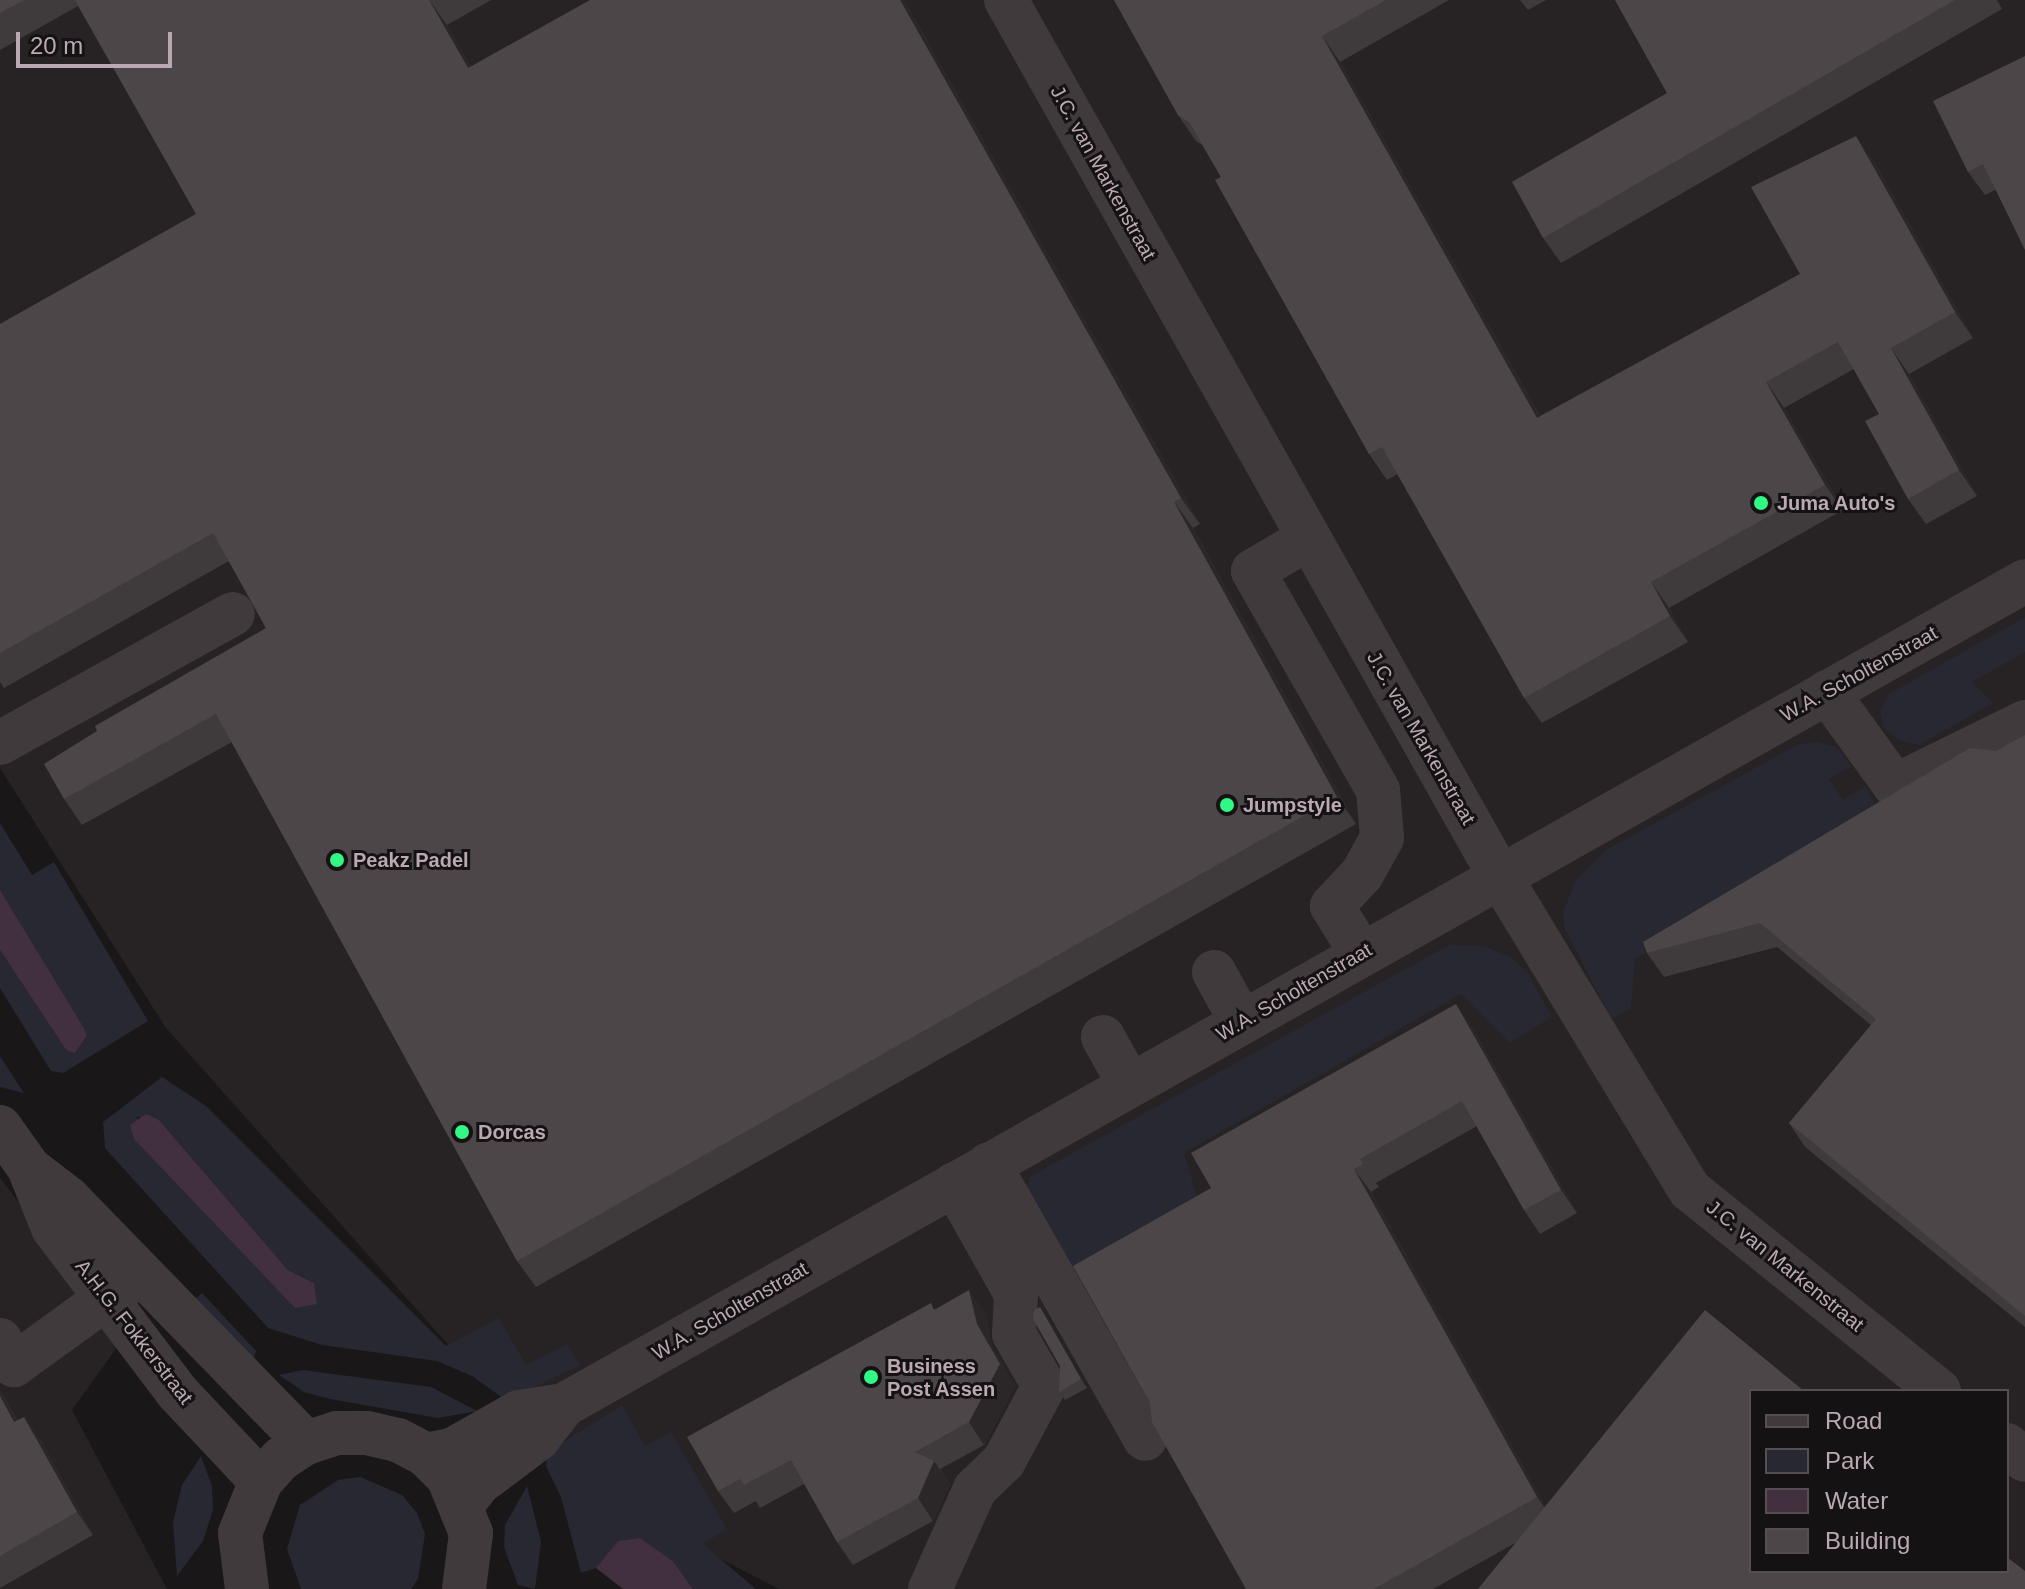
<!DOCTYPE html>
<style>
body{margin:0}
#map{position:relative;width:2025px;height:1589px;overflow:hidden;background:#1a1718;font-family:Helvetica,sans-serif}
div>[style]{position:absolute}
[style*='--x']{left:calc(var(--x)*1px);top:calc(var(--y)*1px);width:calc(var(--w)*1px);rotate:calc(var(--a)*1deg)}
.built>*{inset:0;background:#272324}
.green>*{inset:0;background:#272832}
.water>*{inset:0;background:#43303f}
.minor>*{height:44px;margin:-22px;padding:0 22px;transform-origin:22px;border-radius:22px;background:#413a3d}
.wall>*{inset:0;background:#3f3a3c}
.shaded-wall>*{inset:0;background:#2b2728}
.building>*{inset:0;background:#4c4649}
.dots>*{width:22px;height:22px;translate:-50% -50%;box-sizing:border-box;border:4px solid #151213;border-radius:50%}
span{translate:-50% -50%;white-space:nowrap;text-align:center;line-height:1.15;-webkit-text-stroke:6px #151213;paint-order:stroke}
.street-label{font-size:20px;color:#baa9b2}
.poi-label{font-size:20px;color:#baa9b2;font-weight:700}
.left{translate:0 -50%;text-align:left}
.legend{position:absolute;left:1749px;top:1389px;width:260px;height:184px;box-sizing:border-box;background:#151213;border:2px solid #574e53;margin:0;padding:10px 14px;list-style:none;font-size:24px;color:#baa9b2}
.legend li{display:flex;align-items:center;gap:16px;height:40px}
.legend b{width:40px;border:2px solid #574e53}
.scale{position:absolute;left:16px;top:32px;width:156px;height:36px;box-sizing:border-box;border:4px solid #baa9b2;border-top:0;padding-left:10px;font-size:24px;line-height:28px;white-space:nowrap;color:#baa9b2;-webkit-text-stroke:6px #151213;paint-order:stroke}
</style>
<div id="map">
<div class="built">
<i style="clip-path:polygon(evenodd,0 0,2025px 0,2025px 1589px,779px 1589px,709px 1553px,452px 1349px,166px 1028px,0 768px,0 0,1751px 1391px,2007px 1391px,2007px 1571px,1751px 1571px,1751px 1391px)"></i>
<i style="clip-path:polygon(0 1178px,123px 1339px,72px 1410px,167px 1589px,0 1589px)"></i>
</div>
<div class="green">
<i style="clip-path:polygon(2025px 617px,2025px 652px,1972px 682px,1993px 703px,1919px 745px,1899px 740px,1884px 728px,1880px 712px,1889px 694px)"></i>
<i style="clip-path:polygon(1817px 742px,1837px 747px,1851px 766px,1829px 779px,1843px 800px,1865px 786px,1879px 811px,1635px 959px,1631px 1008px,1611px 1019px,1565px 929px,1563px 913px,1575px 881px,1606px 850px,1797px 745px)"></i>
<i style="clip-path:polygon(0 823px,32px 875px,54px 862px,148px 1021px,63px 1073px,51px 1071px,0 988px,0 950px,66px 1050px,87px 1035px,0 890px)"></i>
<i style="clip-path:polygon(1449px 945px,1484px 946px,1512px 958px,1527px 972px,1552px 1017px,1510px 1043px,1461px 994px,1184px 1153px,1205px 1224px,1083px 1293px,1025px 1189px,1031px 1176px)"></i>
<i style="clip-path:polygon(0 1056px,24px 1093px,0 1087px)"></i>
<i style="clip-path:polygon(evenodd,162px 1077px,206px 1106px,446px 1346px,499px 1318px,526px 1365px,567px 1344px,580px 1365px,507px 1401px,472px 1376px,437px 1361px,322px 1345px,268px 1328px,105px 1148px,103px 1122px,162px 1077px,136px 1117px,159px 1120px,288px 1270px,314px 1283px,295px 1308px,136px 1117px)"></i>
<i style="clip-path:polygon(202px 1293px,256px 1351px,253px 1360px,189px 1305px)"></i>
<i style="clip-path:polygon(303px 1370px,431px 1387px,477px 1411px,438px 1418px,330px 1399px,304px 1392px,279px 1375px)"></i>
<i style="clip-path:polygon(622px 1405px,645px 1446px,671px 1432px,727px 1529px,703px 1544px,756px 1589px,693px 1589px,673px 1561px,640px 1538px,618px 1542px,596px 1568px,581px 1573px,561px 1497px,546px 1466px,547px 1452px)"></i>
<i style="clip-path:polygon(201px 1456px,212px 1486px,213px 1510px,203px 1541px,177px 1576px,173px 1522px,182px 1485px)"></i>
<i style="clip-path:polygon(360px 1477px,402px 1495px,417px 1513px,425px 1534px,418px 1579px,411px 1589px,301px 1589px,287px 1549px,300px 1505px,338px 1480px)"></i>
<i style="clip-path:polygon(527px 1486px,541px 1542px,535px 1589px,518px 1585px,504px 1547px,505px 1525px)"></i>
</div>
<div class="water">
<i style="clip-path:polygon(0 890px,82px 1025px,87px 1035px,75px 1053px,66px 1050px,0 950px)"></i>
<i style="clip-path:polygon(146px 1114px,159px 1120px,288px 1270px,314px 1283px,317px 1304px,295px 1308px,134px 1139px,130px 1125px)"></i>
<i style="clip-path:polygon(640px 1538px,673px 1561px,693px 1589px,623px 1589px,596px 1568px,618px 1541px)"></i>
</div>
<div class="minor">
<i style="--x:1006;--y:0;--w:1004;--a:60.6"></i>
<i style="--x:1499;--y:875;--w:368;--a:58.8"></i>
<i style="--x:1690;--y:1190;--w:320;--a:38.9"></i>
<i style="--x:1309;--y:538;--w:65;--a:149.5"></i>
<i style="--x:1253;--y:571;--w:252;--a:60.3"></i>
<i style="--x:1378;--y:790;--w:48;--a:85.2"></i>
<i style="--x:1382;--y:838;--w:41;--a:119.1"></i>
<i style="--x:1362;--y:874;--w:44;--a:133.2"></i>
<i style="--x:1332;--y:906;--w:55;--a:58.3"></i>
<i style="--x:1827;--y:692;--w:116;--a:54.1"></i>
<i style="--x:1895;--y:786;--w:145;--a:-26.2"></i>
<i style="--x:0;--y:743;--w:266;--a:-29"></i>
<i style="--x:1214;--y:972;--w:56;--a:61.1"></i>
<i style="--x:1103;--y:1037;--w:54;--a:61"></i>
<i style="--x:0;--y:1127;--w:50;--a:54.7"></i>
<i style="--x:29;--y:1168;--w:65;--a:68.2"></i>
<i style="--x:53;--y:1228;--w:206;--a:52.9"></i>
<i style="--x:177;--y:1392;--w:122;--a:46.7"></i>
<i style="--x:989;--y:1164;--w:316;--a:60.4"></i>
<i style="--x:34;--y:1172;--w:43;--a:37.4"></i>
<i style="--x:68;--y:1198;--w:342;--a:45.8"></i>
<i style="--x:0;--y:1340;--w:29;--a:61"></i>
<i style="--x:14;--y:1365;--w:143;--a:-35.9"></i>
<i style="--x:2007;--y:1445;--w:23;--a:40"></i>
<i style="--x:426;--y:1455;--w:29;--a:-12"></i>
<i style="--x:454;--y:1449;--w:75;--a:-29.6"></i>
<i style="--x:519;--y:1412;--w:46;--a:-8.8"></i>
<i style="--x:564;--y:1405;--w:1677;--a:-29.42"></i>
<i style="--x:463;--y:1504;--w:25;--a:-53"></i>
<i style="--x:478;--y:1484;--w:75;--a:-36.9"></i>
<i style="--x:538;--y:1439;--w:43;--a:-52.6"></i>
<i style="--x:247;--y:1589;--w:56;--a:-97.1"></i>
<i style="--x:240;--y:1533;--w:56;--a:-68"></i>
<i style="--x:261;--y:1481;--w:30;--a:-48"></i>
<i style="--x:281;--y:1459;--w:30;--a:-33"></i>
<i style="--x:306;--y:1443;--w:32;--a:-18"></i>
<i style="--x:336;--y:1433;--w:31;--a:0"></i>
<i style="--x:367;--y:1433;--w:32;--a:13"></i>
<i style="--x:398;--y:1440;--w:32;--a:28"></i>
<i style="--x:426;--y:1455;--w:31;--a:45"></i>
<i style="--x:448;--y:1477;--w:61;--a:67.7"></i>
<i style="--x:471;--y:1533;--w:56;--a:97.1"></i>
<i style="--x:930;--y:1589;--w:110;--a:-65.8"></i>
<i style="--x:975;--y:1489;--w:40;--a:-44"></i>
<i style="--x:1004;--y:1461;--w:85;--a:-61.9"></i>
<i style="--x:1044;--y:1386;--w:60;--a:-120"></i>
<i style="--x:1014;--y:1334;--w:40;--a:-87.1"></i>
<i style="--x:1016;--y:1294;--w:126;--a:-119.4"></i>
</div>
<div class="wall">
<i style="clip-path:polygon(0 0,491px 0,447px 25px,471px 67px,904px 0,1200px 524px,1193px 528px,1356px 824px,536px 1287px,517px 1261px,232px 742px,82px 825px,64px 799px,266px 628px,229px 561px,4px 688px,0 682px,0 324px,196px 214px,78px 6px,0 50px)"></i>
<i style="clip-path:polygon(1114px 0,1449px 0,1340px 62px,1540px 416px,1800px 274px,1874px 161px,1973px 338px,1909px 374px,1977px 496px,1926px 524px,1908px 499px,1879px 414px,1854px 369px,1784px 408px,1843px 510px,1669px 608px,1688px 642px,1542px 723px,1524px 698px,1398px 474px,1387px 480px,1369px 454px,1221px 177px,1202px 145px,1196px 141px,1178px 115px)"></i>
<i style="clip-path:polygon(1520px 0,1546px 0,1528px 10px)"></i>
<i style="clip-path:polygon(1615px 0,1997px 0,2002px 9px,1561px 263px,1543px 238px,1667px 93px)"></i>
<i style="clip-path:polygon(2025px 56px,1995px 190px,1985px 195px,1968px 172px)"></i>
<i style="clip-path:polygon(2025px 735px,2025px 1327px,1805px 1147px,1789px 1123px,1871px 1025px,1777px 947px,1664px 977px,1647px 953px)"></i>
<i style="clip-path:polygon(1472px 1027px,1577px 1213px,1540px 1234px,1524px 1210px,1477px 1126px,1376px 1183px,1379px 1187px,1371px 1192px,1546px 1507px,1517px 1542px,1433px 1589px,1246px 1589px,1211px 1188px)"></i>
<i style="clip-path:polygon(1040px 1307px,1087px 1388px,1065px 1400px,1059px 1392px,1060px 1366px)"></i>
<i style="clip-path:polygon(935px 1309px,985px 1313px,992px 1346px,1015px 1386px,984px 1445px,940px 1469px,950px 1484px,933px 1521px,853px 1565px,837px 1542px,804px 1484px,760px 1508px,756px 1501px,734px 1513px,718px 1491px)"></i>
<i style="clip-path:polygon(0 1390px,17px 1420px,40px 1439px,93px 1535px,0 1588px)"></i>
</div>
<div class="shaded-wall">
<i style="clip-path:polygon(429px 0,447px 25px,487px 95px,468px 68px)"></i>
<i style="clip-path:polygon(900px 0,904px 0,1200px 524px,1181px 498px)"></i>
<i style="clip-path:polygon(1322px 36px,1340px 62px,1555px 443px,1537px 418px)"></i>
<i style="clip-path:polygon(1856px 136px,1874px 161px,1973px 338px,1955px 312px)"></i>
<i style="clip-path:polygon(1891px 348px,1909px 374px,1977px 496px,1959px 470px)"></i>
<i style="clip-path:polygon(1766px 382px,1784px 408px,1843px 510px,1825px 485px)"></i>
<i style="clip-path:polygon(1174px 502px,1193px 528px,1356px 824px,1337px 797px)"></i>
<i style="clip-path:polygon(1651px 582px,1669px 608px,1688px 642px,1670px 616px)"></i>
<i style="clip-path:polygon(1456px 1004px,1472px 1027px,1577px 1213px,1561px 1190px)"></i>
<i style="clip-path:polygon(1354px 1169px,1371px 1192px,1554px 1521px,1537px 1497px)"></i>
<i style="clip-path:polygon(969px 1290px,985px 1313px,992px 1346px,1015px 1386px,984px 1445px,969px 1422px)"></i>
<i style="clip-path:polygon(1040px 1307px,1046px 1315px,1087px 1388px,1081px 1379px)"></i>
<i style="clip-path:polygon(0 1390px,30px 1445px,14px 1422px,0 1396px)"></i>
<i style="clip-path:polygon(24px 1417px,40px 1439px,93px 1535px,77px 1512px)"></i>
<i style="clip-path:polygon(934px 1461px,950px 1484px,933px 1521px,918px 1498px)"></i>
</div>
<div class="building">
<i style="clip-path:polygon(0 0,24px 0,0 13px)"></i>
<i style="clip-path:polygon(75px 0,429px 0,468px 68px,590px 0,900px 0,1181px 498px,1174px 502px,1337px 797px,517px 1261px,216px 714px,64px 799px,44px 764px,97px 731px,95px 726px,266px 628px,213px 533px,0 653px,0 324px,196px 214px)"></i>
<i style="clip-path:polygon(1114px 0,1386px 0,1322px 36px,1537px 418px,1800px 274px,1751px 187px,1856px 136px,1955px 312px,1891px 348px,1959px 470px,1908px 499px,1865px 421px,1879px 414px,1838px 342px,1766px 382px,1825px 485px,1651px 582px,1670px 616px,1524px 698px,1382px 447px,1369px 454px,1215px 180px,1221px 177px,1190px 123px,1178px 115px)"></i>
<i style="clip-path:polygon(1615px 0,1955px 0,1543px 238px,1512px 182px,1667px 93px)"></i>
<i style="clip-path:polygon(2025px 56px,2025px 250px,1983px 164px,1968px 172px,1933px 101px)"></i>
<i style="clip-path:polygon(2025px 735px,2025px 1316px,1789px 1123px,1876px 1019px,1760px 923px,1647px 953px,1643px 942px,1970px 748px,1996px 751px)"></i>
<i style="clip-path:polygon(1456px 1004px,1561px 1190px,1524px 1210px,1462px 1101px,1360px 1159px,1363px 1164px,1354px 1169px,1537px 1497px,1374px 1589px,1246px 1589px,1152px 1422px,1150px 1403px,1073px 1266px,1211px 1188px,1191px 1153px)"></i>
<i style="clip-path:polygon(969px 1290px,977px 1324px,1000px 1364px,969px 1422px,915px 1452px,934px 1461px,918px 1498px,837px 1542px,791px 1460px,744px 1485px,740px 1479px,718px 1491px,687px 1437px,931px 1303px,934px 1310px)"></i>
<i style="clip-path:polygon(1040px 1307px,1081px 1379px,1059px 1392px,1060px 1366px,1033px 1319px,1034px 1310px)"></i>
<i style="clip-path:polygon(1705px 1310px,1804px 1391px,1751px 1391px,1751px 1571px,2007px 1571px,2007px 1557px,2025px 1571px,2025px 1589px,1478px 1589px)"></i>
<i style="clip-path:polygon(0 1396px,14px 1422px,24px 1417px,77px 1512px,0 1556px)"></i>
</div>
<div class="dots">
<i style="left:1761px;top:503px;background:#31f884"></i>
<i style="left:1227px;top:805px;background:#31f884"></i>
<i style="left:337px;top:860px;background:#31f884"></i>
<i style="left:462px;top:1132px;background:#31f884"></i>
<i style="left:871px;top:1377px;background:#31f884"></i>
</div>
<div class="street-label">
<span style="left:1103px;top:173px;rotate:61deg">J.C. van Markenstraat</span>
<span style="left:1859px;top:674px;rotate:-29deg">W.A. Scholtenstraat</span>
<span style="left:1421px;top:738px;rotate:60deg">J.C. van Markenstraat</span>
<span style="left:1294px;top:992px;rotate:-30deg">W.A. Scholtenstraat</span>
<span style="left:1785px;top:1266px;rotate:39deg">J.C. van Markenstraat</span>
<span style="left:730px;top:1311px;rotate:-30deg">W.A. Scholtenstraat</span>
<span style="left:134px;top:1332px;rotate:52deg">A.H.G. Fokkerstraat</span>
</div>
<div class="poi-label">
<span class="left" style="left:1777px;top:503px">Juma Auto's</span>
<span class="left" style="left:1243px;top:805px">Jumpstyle</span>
<span class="left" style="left:353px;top:860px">Peakz Padel</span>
<span class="left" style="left:478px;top:1132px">Dorcas</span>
<span class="left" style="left:887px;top:1378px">Business<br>Post Assen</span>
</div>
<ul class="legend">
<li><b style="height:10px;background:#413a3d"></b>Road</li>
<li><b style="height:22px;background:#272832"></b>Park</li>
<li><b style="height:22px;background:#43303f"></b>Water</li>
<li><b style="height:22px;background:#4c4649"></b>Building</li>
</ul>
<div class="scale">20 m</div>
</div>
